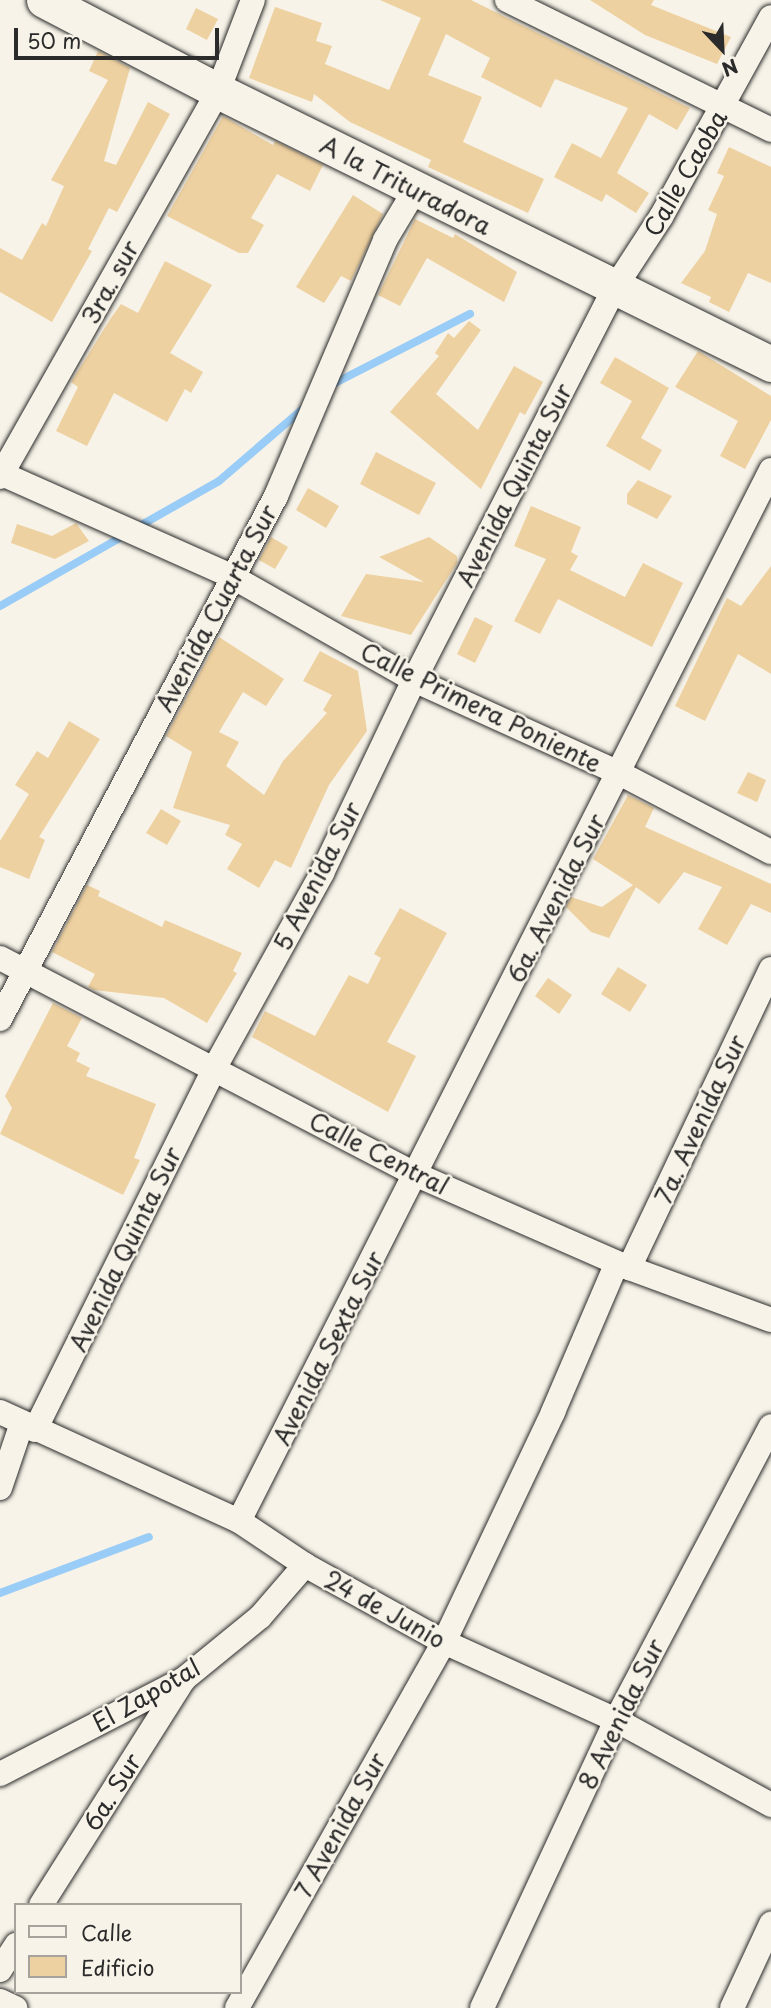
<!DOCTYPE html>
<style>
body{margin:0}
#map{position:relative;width:771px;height:2008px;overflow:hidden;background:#f7f3e8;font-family:"Playpen Sans",sans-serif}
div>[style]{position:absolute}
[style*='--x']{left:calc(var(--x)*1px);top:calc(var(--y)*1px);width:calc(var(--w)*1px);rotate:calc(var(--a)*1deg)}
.stream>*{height:8px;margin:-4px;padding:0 4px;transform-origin:4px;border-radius:4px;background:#99ccf6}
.building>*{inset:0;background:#eed1a1}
.roads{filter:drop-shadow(0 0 2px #2b2b2b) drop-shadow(0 0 2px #2b2b2b)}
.street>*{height:24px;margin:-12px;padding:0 12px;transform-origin:12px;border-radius:12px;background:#f7f3e8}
.secondary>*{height:35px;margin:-17.5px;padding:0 17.5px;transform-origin:17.5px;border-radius:17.5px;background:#f7f3e8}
span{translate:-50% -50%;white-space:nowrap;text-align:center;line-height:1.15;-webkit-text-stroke:5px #f7f3e8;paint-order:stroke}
.street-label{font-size:24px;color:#2b2b2b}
.legend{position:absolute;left:14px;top:1903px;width:228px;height:91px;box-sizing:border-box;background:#f7f3e8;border:2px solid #a5a39c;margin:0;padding:9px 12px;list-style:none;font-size:21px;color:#2b2b2b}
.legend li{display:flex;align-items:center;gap:14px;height:35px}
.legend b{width:35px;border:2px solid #a5a39c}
.north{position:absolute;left:687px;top:14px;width:70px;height:70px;-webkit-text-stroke:5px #f7f3e8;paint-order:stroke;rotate:157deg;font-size:19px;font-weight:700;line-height:28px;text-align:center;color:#2b2b2b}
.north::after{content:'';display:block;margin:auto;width:24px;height:32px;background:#2b2b2b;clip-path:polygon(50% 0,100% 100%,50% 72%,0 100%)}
.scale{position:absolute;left:14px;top:28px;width:205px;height:32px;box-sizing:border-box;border:4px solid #2b2b2b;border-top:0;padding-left:9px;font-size:21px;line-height:24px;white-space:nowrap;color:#2b2b2b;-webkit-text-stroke:5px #f7f3e8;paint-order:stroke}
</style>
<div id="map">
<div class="stream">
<i style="--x:333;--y:384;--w:154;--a:-27.1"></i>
<i style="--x:136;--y:528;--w:95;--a:-29.5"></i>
<i style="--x:219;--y:481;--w:112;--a:-40.7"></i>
<i style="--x:0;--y:606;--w:144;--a:-29.6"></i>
<i style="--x:0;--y:1593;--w:159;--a:-20.6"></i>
</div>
<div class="building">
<i style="clip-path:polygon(380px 0,471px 0,690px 108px,677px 130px,649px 114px,617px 173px,649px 193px,636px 213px,606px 194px,602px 202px,554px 177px,572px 143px,601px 158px,628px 108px,555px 79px,541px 108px,481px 77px,490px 58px,446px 34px,428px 75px,482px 97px,463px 142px,544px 179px,528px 213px,428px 167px,431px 160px,350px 122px,314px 94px,312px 102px,249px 78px,275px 7px,322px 23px,316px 41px,332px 46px,325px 64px,389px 90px,421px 18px)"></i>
<i style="clip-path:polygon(590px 0,654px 0,651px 5px,731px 37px,717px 64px,645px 35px)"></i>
<i style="clip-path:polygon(196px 8px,218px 19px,207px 40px,186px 29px)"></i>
<i style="clip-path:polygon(98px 51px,130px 68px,104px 161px,116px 165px,148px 102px,170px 114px,117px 212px,109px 208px,88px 249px,92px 251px,52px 322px,0 292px,0 248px,22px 260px,42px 223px,46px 226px,64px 186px,51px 180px,108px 80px,89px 71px)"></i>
<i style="clip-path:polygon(223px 116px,273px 145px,275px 141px,323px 165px,310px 191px,277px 174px,251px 218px,264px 225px,248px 253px,239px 253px,167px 216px)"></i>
<i style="clip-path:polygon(729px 147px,771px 167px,771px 283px,748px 273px,729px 312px,709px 302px,711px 297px,681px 283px,705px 251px,717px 214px,708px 210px,724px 176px,717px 173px)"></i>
<i style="clip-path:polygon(353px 195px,383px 214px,351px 281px,341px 276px,324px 303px,296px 287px)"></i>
<i style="clip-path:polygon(415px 219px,453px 238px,455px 234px,517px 272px,504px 302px,427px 258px,400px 306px,378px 295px)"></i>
<i style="clip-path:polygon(165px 261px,212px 285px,170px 353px,203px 372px,191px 393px,185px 389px,167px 422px,114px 393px,87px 446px,56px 431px,78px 387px,71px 382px,111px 318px,121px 304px,138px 313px)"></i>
<i style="clip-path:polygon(469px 321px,481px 330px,436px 394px,478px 430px,514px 366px,543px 382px,525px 415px,520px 412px,481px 489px,390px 412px,439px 356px,435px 353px,448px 333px,454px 338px)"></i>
<i style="clip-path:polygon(698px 351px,771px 396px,771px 420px,745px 469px,720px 456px,738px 421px,675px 387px)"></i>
<i style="clip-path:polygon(615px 357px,669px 388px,641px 438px,662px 450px,650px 471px,606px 446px,632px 401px,600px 383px)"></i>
<i style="clip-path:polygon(376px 452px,436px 483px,419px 515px,360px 484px)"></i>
<i style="clip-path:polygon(638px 480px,672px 496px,657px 519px,627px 504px,627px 494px)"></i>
<i style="clip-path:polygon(308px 488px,339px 506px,326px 528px,296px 510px)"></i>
<i style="clip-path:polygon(531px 506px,581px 527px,571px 552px,578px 556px,570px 570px,625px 597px,643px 563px,683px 583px,652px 647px,558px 599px,540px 634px,514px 621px,546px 559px,514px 546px)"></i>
<i style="clip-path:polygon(76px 523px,89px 541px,55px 559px,11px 543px,17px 524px,52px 536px)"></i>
<i style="clip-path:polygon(271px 537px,288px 547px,275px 569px,259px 560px)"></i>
<i style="clip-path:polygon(429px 537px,457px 556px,457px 563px,411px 635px,341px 616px,366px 574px,424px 582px,379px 557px)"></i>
<i style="clip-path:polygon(771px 566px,771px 674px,738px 654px,705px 721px,675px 706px,727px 598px,741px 606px)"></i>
<i style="clip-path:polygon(475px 617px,493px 626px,475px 663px,457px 654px)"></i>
<i style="clip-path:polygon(219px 637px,284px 679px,266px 706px,243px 692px,219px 732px,239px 742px,226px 766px,264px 795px,283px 761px,327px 713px,323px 710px,332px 695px,303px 681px,320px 651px,358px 671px,367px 731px,329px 785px,291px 868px,275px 860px,259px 888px,227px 869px,242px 844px,225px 835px,230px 825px,173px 808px,192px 752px,166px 736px)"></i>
<i style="clip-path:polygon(69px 721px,100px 739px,39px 837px,45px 840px,29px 879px,0 867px,0 841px,29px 794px,15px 785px,37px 751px,48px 758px)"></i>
<i style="clip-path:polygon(748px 772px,766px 780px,757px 802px,737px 793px)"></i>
<i style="clip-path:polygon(628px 795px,654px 808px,645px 827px,771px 884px,771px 913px,751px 904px,727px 945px,698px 929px,722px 887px,684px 872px,659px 904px,636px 887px,609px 938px,591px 932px,566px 907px,571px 897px,602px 907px,633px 885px,593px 859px)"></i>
<i style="clip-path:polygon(161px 809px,181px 821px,167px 845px,146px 833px)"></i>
<i style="clip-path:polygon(87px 885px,100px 891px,98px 896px,162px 927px,165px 920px,242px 953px,233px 971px,237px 973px,207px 1023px,164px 998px,94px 990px,88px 987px,95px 974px,52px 952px)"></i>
<i style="clip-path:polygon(400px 908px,447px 933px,387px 1042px,416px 1056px,388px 1112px,252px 1037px,265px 1011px,315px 1036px,349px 975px,368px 984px,381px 958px,374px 954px)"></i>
<i style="clip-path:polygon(618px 967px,647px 985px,630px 1012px,601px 994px)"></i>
<i style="clip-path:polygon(548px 978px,572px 995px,559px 1014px,535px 996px)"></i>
<i style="clip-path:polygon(53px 1003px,82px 1018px,67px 1046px,80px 1053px,76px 1061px,90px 1068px,86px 1076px,156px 1104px,134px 1158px,140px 1160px,123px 1195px,0 1134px,12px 1108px,5px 1096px)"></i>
</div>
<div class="roads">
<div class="street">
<i style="--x:507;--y:0;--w:294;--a:26.2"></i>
<i style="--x:0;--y:473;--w:253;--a:24"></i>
<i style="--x:231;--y:576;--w:210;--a:29.6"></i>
<i style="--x:414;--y:680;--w:225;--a:24.4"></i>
<i style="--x:619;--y:773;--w:171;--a:27.5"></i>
<i style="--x:0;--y:477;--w:443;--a:-60.5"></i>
<i style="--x:218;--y:91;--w:97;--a:-69"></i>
<i style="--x:0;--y:958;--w:470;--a:27.5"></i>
<i style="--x:417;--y:1175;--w:232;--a:23.7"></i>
<i style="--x:629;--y:1268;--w:151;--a:20.1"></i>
<i style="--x:0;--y:1019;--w:591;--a:-62.18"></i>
<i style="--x:276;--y:496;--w:278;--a:-66.9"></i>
<i style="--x:385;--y:240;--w:58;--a:-59"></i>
<i style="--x:629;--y:1268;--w:331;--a:-64.6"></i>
<i style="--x:0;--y:1412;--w:263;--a:24.5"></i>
<i style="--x:239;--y:1521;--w:79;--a:33.7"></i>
<i style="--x:305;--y:1565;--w:159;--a:29"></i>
<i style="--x:444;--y:1642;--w:189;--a:24.4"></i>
<i style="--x:616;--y:1720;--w:177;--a:28.7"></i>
<i style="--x:35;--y:1430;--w:403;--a:-63.6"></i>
<i style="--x:214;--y:1069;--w:224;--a:-61.1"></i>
<i style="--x:322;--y:873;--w:214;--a:-64.5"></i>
<i style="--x:414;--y:680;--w:439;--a:-62.9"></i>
<i style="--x:614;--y:289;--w:86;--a:-56.9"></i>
<i style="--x:661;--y:217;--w:228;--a:-61.2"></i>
<i style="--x:0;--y:1488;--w:69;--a:-71.3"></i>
<i style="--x:239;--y:1521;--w:1178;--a:-63.15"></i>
<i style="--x:0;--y:1774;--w:207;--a:-27.3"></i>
<i style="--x:184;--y:1679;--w:98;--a:-39.2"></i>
<i style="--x:260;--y:1617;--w:69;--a:-49.1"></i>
<i style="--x:41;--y:1905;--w:266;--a:-57.7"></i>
<i style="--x:0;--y:1970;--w:30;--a:-57"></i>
<i style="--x:0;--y:2001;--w:17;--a:25"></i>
<i style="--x:237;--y:2008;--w:420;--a:-60.5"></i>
<i style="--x:444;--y:1642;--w:255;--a:-64.6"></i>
<i style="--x:553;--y:1412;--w:162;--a:-66.8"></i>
<i style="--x:482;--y:2008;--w:318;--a:-65"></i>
<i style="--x:616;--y:1720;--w:332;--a:-62.2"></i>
<i style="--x:732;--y:2008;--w:93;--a:-65.1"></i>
</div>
<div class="secondary">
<i style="--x:44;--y:0;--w:196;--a:27.6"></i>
<i style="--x:218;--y:91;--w:617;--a:26.27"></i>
</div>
</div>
<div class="street-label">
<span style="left:685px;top:173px;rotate:-60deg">Calle Caoba</span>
<span style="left:406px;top:185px;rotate:27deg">A la Trituradora</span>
<span style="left:110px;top:282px;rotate:-61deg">3ra. sur</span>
<span style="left:514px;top:485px;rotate:-63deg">Avenida Quinta Sur</span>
<span style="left:216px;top:608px;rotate:-62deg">Avenida Cuarta Sur</span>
<span style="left:481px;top:707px;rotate:26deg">Calle Primera Poniente</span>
<span style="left:317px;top:876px;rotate:-63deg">5 Avenida Sur</span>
<span style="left:556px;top:898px;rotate:-63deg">6a. Avenida Sur</span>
<span style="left:700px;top:1119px;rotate:-65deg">7a. Avenida Sur</span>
<span style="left:379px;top:1153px;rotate:27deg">Calle Central</span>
<span style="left:125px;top:1249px;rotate:-64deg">Avenida Quinta Sur</span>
<span style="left:328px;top:1348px;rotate:-63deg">Avenida Sexta Sur</span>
<span style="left:385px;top:1609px;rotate:29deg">24 de Junio</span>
<span style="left:146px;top:1695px;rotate:-30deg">El Zapotal</span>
<span style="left:621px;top:1714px;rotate:-64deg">8 Avenida Sur</span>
<span style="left:112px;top:1792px;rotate:-58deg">6a. Sur</span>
<span style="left:340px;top:1825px;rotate:-61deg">7 Avenida Sur</span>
</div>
<ul class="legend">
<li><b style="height:9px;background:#f7f3e8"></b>Calle</li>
<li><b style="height:19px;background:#eed1a1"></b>Edificio</li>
</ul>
<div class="north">N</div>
<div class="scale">50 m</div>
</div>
